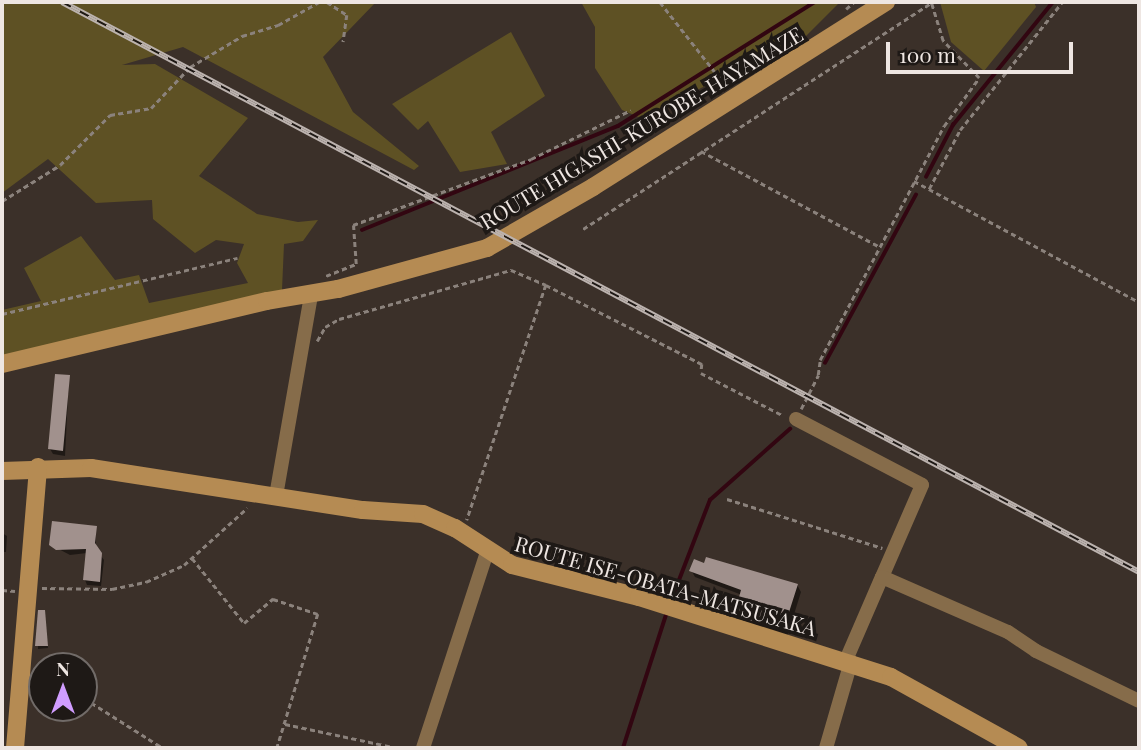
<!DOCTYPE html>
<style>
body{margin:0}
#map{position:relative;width:1141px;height:750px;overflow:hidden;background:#3b3029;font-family:"Playfair Display",serif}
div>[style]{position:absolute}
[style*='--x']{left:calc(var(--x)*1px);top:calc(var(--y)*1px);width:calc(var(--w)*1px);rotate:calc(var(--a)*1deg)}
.green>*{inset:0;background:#5e5124}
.shadow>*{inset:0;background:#0007}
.stream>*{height:3.5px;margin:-1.75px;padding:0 1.75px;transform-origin:1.75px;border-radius:1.75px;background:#320611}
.building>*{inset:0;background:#a1918d}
.path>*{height:2.5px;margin-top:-1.25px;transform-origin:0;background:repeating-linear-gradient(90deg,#8b827c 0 5px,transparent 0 8.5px)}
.minor>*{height:14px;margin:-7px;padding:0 7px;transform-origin:7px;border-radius:7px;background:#866c4a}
.secondary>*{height:18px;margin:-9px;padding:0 9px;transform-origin:9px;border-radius:9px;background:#b58b53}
.rail>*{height:6px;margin-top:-3px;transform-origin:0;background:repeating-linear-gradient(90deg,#1e1916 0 10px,#bcb3af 0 20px);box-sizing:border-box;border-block:2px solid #bcb3af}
span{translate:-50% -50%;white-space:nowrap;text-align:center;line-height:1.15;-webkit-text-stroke:7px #1e1916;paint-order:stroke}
.street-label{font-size:21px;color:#eee6e2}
.frame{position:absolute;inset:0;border:4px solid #eee6e2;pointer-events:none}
.north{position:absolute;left:28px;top:652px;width:70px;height:70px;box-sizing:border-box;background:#1e1916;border:2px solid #716b68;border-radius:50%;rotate:0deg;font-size:19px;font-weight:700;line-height:28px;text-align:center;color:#eee6e2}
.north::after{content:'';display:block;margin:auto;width:24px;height:32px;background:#d09dff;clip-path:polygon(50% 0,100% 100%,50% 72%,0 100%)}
.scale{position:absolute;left:886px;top:42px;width:187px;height:32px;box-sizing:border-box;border:4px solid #eee6e2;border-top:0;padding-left:9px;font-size:21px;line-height:24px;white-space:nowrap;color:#eee6e2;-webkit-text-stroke:5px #1e1916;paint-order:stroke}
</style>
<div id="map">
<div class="green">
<i style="clip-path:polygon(2px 2px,376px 2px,323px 57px,353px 112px,419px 166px,414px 170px,183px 47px,122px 65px,155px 64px,248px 118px,199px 176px,257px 214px,298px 222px,318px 220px,303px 241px,284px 244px,282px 290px,2px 356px,2px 310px,41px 301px,24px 268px,81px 236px,115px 280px,139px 275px,149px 303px,248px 283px,237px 263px,244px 244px,216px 240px,195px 253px,153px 219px,152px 200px,96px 203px,48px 159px,2px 193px)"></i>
<i style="clip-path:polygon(581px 2px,840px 2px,797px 45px,701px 88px,648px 121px,622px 110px,595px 68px,595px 27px)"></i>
<i style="clip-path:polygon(940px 2px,1034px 2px,1036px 7px,984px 71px,951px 42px)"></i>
<i style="clip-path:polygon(511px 32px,545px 96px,491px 132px,507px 164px,460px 172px,428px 121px,418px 130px,392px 104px)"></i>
</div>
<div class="shadow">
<i style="clip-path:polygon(69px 377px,65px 456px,53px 454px,50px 449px)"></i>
<i style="clip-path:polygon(96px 528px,96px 549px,104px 560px,101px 586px,87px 585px,85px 580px,87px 553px,70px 555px,51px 545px)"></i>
<i style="clip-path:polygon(2px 533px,7px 536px,6px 552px,2px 552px)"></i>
<i style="clip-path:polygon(691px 570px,797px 585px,801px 592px,787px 637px,740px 622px,736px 615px,742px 595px,695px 577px)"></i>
<i style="clip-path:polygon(44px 611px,48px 648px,38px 649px,39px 612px)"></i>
</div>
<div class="stream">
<i style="--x:926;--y:177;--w:59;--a:-62.6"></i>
<i style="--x:953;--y:125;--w:159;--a:-50.9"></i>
<i style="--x:362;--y:230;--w:276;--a:-22.1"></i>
<i style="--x:618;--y:126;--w:233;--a:-32.2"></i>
<i style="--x:825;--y:363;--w:191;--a:-61.6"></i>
<i style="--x:671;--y:601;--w:108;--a:-68.9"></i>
<i style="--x:710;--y:500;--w:107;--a:-41.6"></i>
<i style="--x:623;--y:748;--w:143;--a:-72.1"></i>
</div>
<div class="building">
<i style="clip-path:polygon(55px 374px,70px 375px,63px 451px,48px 449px)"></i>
<i style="clip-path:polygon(52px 521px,97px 526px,95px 543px,102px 553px,100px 582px,83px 580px,86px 549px,56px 550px,49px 545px)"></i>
<i style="clip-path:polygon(706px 557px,798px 584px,783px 631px,734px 615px,741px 590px,689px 571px,694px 559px,704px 563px)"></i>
<i style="clip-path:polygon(38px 610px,45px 610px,48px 646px,35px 646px)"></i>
</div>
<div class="path">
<i style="--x:327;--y:2;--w:24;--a:33"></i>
<i style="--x:347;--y:15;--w:27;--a:98"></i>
<i style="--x:660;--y:2;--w:95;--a:51.8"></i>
<i style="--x:719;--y:77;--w:33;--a:-14"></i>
<i style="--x:846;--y:9;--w:11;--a:-41"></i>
<i style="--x:701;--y:151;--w:203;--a:28.2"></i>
<i style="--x:914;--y:181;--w:17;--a:28"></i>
<i style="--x:929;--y:189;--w:67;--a:-62.3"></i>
<i style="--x:960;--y:130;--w:164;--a:-51.4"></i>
<i style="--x:929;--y:189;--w:238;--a:28.3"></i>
<i style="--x:2;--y:201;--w:68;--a:-31.8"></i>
<i style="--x:60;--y:165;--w:71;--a:-45"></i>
<i style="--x:110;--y:115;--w:42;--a:-9.7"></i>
<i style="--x:151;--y:108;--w:57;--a:-46.4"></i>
<i style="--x:190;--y:67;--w:61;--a:-30.8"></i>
<i style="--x:242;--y:36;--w:38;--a:-17"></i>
<i style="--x:278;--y:25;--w:47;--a:-29.3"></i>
<i style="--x:583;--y:229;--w:413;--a:-33"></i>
<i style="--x:326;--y:276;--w:32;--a:-22"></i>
<i style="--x:356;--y:264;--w:39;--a:-94"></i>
<i style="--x:353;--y:225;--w:190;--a:-20.3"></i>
<i style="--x:531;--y:159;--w:111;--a:-26.1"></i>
<i style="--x:546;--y:285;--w:175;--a:26.9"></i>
<i style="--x:702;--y:364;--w:9;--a:96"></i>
<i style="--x:701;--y:373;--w:93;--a:27.4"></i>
<i style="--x:2;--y:314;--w:242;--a:-13.4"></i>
<i style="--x:317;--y:341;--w:16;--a:-60"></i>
<i style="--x:325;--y:327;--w:16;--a:-30"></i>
<i style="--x:339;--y:319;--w:179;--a:-15.9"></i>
<i style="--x:511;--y:270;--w:38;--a:23"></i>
<i style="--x:546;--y:285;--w:248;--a:108.6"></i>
<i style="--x:801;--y:409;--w:38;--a:-63"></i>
<i style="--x:818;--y:375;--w:15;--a:-82"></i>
<i style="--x:820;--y:360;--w:265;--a:-62.1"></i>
<i style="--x:944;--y:126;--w:59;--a:-53.9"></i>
<i style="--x:979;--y:78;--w:52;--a:-134.2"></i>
<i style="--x:943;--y:41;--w:41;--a:-107.1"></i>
<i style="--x:727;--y:499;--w:163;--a:17.5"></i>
<i style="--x:192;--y:558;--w:83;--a:51.3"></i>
<i style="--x:244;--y:623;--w:38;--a:-40"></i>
<i style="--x:273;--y:599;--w:47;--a:18.4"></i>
<i style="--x:318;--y:614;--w:140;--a:107"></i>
<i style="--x:42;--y:588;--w:70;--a:0.8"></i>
<i style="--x:112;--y:589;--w:35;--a:-12"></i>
<i style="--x:146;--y:582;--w:42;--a:-24.1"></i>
<i style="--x:184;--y:565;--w:85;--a:-42.1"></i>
<i style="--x:2;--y:590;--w:13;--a:4"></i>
<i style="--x:84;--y:698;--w:93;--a:32.3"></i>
<i style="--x:285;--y:724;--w:116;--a:12"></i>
</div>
<div class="minor">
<i style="--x:796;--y:419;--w:142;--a:27.6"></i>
<i style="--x:922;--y:485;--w:100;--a:113.5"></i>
<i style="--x:276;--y:496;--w:204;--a:-80.1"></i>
<i style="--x:846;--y:660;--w:90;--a:-66.6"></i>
<i style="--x:882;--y:577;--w:137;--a:23.6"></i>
<i style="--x:1008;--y:632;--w:34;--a:34"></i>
<i style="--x:1036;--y:651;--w:114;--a:25.9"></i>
<i style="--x:423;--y:748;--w:206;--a:-71.9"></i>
<i style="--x:826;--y:748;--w:90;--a:-73.8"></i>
</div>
<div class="secondary">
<i style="--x:2;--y:364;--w:272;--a:-13.4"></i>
<i style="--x:267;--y:301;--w:72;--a:-9.6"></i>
<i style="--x:338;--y:289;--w:155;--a:-15.4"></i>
<i style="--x:487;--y:248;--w:122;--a:-29.9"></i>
<i style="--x:593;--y:187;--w:347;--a:-32.3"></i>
<i style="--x:2;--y:471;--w:89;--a:-1.9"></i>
<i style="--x:91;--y:468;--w:275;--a:8.8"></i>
<i style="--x:363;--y:510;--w:60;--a:3.8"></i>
<i style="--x:423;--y:514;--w:35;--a:24"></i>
<i style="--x:455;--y:528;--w:68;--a:33"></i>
<i style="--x:512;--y:565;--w:131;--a:14.1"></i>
<i style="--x:639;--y:597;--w:264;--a:17.6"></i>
<i style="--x:891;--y:677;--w:146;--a:29"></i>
<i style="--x:15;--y:748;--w:282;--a:-85.3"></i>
</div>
<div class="rail">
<i style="--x:62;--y:2;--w:1219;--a:27.89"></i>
</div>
<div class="street-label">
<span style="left:641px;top:127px;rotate:-31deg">ROUTE HIGASHI-KUROBE-HAYAMAZE</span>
<span style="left:666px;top:585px;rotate:16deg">ROUTE ISE-OBATA-MATSUSAKA</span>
</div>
<div class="frame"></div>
<div class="north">N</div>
<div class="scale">100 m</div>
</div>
